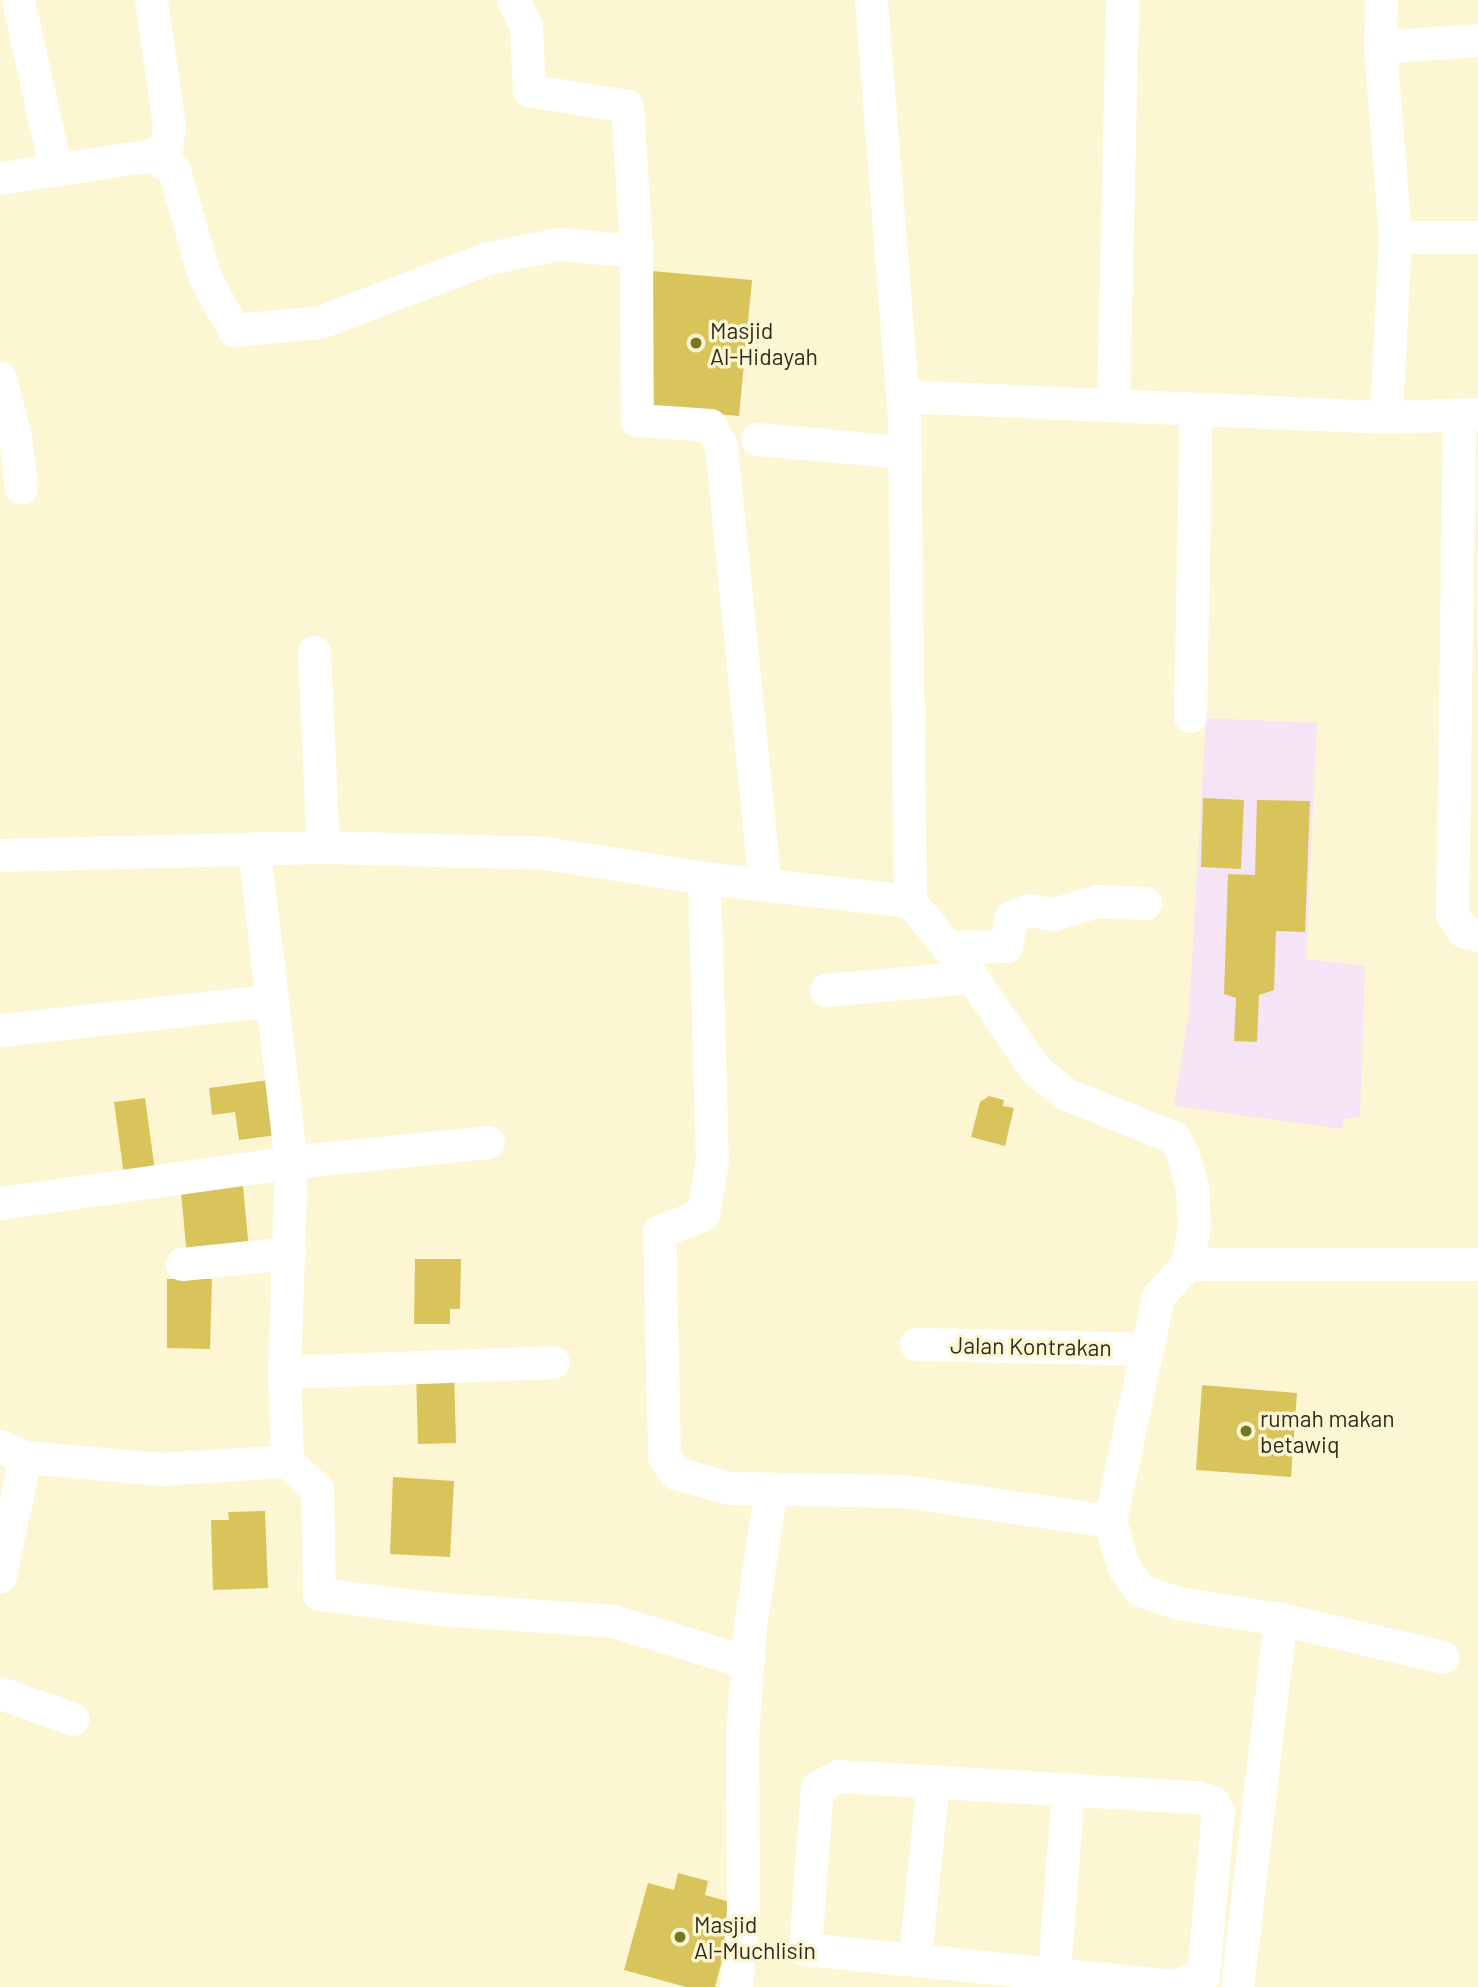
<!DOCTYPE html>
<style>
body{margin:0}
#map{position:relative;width:1478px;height:1987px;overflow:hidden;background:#fcf6d3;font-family:Barlow,sans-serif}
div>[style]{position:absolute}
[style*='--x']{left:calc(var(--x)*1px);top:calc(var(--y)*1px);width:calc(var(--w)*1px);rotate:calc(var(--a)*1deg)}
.industrial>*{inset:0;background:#f5e4f6}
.building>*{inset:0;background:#d9c45c}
.minor>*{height:33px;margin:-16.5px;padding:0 16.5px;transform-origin:16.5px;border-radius:16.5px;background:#fff}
.dots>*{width:19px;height:19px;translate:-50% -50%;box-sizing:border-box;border:4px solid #fcf6d3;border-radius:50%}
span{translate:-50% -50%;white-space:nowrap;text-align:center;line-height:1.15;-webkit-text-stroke:7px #fcf6d3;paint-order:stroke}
.poi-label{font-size:23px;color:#2f2c1f}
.left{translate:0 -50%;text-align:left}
.street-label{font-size:23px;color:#2f2c1f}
</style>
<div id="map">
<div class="industrial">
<i style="clip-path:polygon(1206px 718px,1317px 723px,1306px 959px,1365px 966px,1360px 1117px,1345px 1119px,1342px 1129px,1174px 1106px,1189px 1014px)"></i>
</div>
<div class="building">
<i style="clip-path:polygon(652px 271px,752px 280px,739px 416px,640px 407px)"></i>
<i style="clip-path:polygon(1203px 798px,1244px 800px,1241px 869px,1201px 867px)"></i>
<i style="clip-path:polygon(1257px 800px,1310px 801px,1305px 932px,1276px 931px,1274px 990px,1259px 995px,1257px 1042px,1234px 1041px,1236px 998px,1224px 994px,1228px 874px,1255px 875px)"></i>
<i style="clip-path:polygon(269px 1080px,277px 1135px,239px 1140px,235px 1112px,212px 1115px,209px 1088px)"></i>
<i style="clip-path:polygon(989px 1096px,1004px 1100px,1003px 1106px,1014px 1108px,1005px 1146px,971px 1137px,980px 1102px)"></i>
<i style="clip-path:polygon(145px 1098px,155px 1171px,124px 1175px,114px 1102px)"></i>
<i style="clip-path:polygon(242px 1175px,249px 1251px,187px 1256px,180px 1182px)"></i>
<i style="clip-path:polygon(415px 1259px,461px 1259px,460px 1309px,450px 1309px,450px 1324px,414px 1324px)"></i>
<i style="clip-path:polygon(167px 1279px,212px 1279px,210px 1349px,167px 1348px)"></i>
<i style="clip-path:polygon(454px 1371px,456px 1443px,418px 1444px,416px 1373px)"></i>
<i style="clip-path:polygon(1202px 1385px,1297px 1393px,1291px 1477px,1196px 1470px)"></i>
<i style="clip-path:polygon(393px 1477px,454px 1481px,450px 1557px,390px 1554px)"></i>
<i style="clip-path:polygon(265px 1511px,268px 1588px,213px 1590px,211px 1520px,229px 1520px,228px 1512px)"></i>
<i style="clip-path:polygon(678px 1873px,708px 1881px,705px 1895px,737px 1904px,715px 1987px,686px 1987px,624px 1970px,648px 1883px,674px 1890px)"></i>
</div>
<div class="minor">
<i style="--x:18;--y:0;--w:174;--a:77.4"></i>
<i style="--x:513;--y:0;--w:28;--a:63"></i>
<i style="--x:526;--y:25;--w:65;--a:87.4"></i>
<i style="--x:529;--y:90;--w:99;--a:9.3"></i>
<i style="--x:627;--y:106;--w:145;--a:86.4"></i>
<i style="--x:636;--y:251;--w:169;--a:89.7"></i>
<i style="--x:637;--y:420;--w:73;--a:3.9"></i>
<i style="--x:710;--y:425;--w:24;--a:62"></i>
<i style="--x:721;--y:446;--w:440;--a:84.3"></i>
<i style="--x:871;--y:0;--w:419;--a:85.5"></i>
<i style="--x:904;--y:418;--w:483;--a:89.3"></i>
<i style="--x:910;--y:901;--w:98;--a:50.8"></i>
<i style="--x:972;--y:977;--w:110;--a:55.7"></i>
<i style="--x:1034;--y:1068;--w:41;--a:39.1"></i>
<i style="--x:1066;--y:1094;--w:115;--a:21.9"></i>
<i style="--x:1173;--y:1137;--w:17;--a:59"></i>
<i style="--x:1182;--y:1152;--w:37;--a:74"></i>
<i style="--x:1192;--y:1188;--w:39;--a:87"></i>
<i style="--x:1194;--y:1227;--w:38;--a:101"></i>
<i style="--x:1187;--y:1264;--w:44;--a:131.3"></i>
<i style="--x:1158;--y:1297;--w:229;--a:102.1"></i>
<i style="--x:1110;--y:1521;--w:49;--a:73.4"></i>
<i style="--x:1124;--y:1568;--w:27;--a:54"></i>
<i style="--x:1140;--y:1590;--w:39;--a:19"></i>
<i style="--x:1177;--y:1603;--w:104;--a:8.8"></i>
<i style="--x:1280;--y:1619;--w:167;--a:13.1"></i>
<i style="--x:1381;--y:0;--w:47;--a:91.2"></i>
<i style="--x:1380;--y:47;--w:191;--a:85.5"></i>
<i style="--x:1395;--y:237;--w:180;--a:92.9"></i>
<i style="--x:1380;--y:47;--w:98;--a:-4.1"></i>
<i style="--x:152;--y:155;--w:27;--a:34"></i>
<i style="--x:174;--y:170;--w:112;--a:74"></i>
<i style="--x:205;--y:278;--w:60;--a:60.9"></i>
<i style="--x:234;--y:330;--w:86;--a:-5.3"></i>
<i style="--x:320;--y:322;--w:180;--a:-20.9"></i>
<i style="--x:488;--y:258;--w:72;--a:-11.2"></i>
<i style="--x:559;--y:244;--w:77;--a:5.2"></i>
<i style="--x:0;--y:178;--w:154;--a:-8.6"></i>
<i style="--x:152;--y:155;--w:16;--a:-27"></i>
<i style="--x:166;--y:148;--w:22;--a:-82"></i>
<i style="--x:169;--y:126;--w:127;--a:-98.1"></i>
<i style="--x:1395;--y:237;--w:83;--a:0"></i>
<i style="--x:0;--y:378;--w:61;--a:75.7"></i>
<i style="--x:15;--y:437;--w:51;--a:83.3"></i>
<i style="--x:902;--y:396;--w:484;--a:2.5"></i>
<i style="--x:1386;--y:417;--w:92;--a:-1.9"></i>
<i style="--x:1113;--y:404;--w:404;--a:-88.7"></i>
<i style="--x:1459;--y:417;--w:497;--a:90.8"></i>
<i style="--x:1452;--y:914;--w:20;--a:57"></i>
<i style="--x:1463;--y:931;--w:16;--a:15"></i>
<i style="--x:757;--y:439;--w:148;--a:5.1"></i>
<i style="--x:314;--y:652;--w:195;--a:87.4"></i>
<i style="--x:1190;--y:716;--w:306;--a:-88.9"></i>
<i style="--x:254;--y:848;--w:316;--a:83.3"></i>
<i style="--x:291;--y:1162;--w:210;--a:91.9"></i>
<i style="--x:284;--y:1372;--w:89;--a:88.1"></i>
<i style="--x:287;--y:1461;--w:41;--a:43"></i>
<i style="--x:317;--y:1489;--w:105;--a:88.9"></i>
<i style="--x:319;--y:1594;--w:121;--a:7.1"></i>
<i style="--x:439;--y:1609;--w:174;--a:3.9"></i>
<i style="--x:613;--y:1621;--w:140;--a:17"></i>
<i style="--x:0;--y:855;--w:323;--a:-1.4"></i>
<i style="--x:323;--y:847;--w:223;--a:1.5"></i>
<i style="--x:546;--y:853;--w:160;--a:9"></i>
<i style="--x:704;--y:878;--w:207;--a:6.4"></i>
<i style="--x:704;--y:878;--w:282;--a:88.4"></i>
<i style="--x:712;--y:1160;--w:55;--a:99.5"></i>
<i style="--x:703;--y:1214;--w:48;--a:157.8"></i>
<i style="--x:659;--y:1232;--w:225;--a:88.7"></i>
<i style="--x:664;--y:1457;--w:19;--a:55"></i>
<i style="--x:675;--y:1473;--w:56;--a:15.5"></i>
<i style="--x:729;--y:1488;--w:175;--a:1"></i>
<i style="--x:904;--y:1491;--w:208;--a:8.3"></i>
<i style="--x:947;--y:947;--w:59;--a:-1"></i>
<i style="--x:1006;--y:946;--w:29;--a:-80"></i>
<i style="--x:1011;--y:917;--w:18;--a:-22"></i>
<i style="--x:1028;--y:910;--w:25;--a:9"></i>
<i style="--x:1053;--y:914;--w:47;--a:-16.1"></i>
<i style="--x:1098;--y:901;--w:47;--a:2.4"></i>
<i style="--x:826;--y:990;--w:147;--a:-5.1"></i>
<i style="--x:0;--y:1030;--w:271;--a:-6.2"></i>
<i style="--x:0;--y:1203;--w:294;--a:-8"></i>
<i style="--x:291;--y:1162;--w:198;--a:-5.8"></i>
<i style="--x:182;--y:1264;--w:108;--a:-5.9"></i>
<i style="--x:1187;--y:1264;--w:291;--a:0"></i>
<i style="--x:916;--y:1344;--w:231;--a:1.2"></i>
<i style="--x:284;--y:1372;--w:269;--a:-2.1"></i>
<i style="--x:0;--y:1446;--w:27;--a:24"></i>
<i style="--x:25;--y:1457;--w:122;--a:101.9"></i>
<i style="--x:25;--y:1457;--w:137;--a:5"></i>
<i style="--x:161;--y:1469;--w:126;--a:-3.6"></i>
<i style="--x:0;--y:1693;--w:77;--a:19.6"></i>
<i style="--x:839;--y:1776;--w:359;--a:3.4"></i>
<i style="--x:1197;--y:1797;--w:17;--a:17"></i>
<i style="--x:1213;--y:1802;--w:10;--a:61"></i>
<i style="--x:1218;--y:1811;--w:165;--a:95.2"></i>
<i style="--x:1203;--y:1975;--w:30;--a:159"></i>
<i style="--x:1175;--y:1986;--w:372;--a:-174.3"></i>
<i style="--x:805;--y:1949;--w:162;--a:-85.8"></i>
<i style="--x:817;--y:1787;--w:25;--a:-27"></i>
<i style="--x:915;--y:1957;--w:177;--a:-84.2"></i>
<i style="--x:1054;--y:1972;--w:184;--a:-85.6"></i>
<i style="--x:736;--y:1987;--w:75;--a:-84.7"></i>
<i style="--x:743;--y:1912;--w:175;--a:-90.3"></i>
<i style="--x:742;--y:1737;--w:112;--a:-85.9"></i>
<i style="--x:750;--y:1625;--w:138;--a:-81.2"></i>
<i style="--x:1237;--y:1987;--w:371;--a:-83.3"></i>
</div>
<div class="dots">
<i style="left:696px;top:343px;background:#747820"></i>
<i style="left:1246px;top:1431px;background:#747820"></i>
<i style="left:680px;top:1937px;background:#747820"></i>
</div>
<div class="poi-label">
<span class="left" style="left:710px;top:343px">Masjid<br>Al-Hidayah</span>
<span class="left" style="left:1260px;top:1431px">rumah makan<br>betawiq</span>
<span class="left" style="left:694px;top:1937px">Masjid<br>Al-Muchlisin</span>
</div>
<div class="street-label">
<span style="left:1031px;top:1346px;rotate:1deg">Jalan Kontrakan</span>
</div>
</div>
